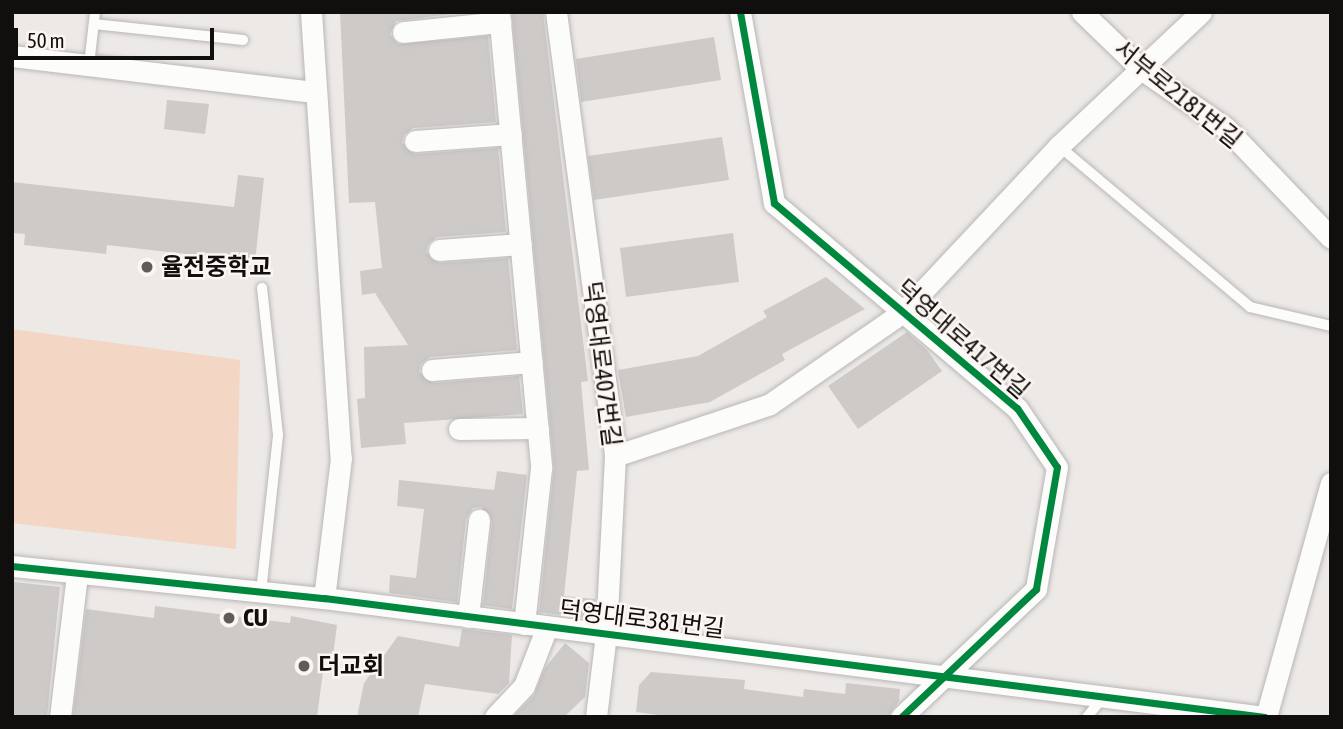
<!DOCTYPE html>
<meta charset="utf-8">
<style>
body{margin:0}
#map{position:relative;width:1343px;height:729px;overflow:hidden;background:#ece9e7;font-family:"Asap Condensed","Noto Sans KR",sans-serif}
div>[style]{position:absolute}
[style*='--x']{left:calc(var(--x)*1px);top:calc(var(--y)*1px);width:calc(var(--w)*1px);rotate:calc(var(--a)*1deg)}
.green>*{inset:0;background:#f4d6c5}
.building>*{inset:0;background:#cdcac8}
.roads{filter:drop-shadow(0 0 2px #b9b6b5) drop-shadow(0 0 2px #b9b6b5)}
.service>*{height:10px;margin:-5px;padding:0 5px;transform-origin:5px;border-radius:5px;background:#fcfcfb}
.minor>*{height:21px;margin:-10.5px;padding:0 10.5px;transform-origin:10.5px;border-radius:10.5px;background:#fcfcfb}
.cycleway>*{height:7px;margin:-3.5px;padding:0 3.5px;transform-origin:3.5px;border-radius:3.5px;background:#00873e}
.dots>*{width:19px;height:19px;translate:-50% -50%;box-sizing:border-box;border:4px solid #fcf5f1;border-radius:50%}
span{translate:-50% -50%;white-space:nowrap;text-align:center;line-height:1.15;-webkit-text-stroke:5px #fcf5f1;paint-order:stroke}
.street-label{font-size:24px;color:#110f0e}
.poi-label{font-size:24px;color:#110f0e;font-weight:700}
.left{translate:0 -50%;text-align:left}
.frame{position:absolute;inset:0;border:14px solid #110f0e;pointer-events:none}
.scale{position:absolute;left:14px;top:28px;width:200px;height:32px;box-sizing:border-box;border:4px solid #110f0e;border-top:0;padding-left:9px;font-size:21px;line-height:24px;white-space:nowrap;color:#110f0e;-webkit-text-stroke:5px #fcf5f1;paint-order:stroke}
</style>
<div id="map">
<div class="green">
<i style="clip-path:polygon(12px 329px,240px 360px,236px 549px,12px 523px)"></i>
</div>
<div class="building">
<i style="clip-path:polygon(340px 12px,467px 12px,396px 21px,390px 34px,398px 44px,488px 36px,496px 122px,413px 128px,404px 135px,402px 143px,415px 154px,498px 148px,506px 232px,437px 237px,428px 244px,426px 252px,439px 263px,508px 258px,517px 350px,430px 357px,421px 364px,419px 372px,433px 383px,519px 376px,523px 414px,404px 423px,406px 444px,361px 448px,357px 399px,365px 398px,364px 347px,408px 345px,375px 293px,362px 295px,360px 271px,382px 268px,375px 202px,349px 203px)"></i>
<i style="clip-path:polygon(530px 12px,543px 12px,588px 381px,581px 382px,589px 470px,577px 471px,564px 596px,595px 599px,594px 619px,539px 612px,554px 467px,512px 14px)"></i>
<i style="clip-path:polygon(714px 37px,721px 80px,581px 102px,576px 59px)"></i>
<i style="clip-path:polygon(167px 100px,209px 104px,205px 134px,164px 129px)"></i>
<i style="clip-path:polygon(722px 137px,729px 180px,594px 200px,588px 156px)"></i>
<i style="clip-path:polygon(238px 175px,264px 178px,255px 262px,107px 245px,106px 254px,24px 245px,25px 234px,12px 233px,12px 182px,234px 207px)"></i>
<i style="clip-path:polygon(733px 233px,739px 282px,626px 297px,620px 248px)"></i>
<i style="clip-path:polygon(826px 277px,865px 309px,782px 354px,785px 360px,710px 402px,626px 417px,618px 370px,698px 356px,767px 317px,763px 311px)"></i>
<i style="clip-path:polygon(907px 332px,927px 350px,942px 371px,858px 429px,828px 386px)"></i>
<i style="clip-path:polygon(497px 471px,527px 475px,512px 609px,483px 605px,492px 521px,481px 507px,473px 508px,466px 519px,457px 602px,389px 593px,390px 575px,416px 578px,424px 509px,397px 506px,399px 480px,494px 490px)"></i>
<i style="clip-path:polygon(14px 582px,60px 587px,47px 717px,12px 717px)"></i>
<i style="clip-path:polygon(155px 606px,290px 623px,291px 616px,337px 625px,333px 656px,325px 656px,317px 717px,73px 717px,86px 609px,154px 618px)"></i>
<i style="clip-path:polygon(462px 629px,512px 635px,509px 683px,498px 694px,425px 684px,418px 717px,357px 717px,364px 683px,398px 636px,459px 647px)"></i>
<i style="clip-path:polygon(565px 643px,589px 663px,585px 697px,564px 717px,513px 717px,534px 695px,545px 668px)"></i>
<i style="clip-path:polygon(651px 672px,745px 680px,744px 689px,803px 697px,804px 689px,845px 694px,846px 683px,900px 689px,899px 701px,888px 717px,673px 717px,636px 712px,639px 685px)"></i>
</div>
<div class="roads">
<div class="service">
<i style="--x:94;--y:24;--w:150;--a:6.1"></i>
<i style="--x:89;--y:65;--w:53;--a:-83.5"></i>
<i style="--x:1059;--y:146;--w:250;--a:40.1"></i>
<i style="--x:1250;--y:307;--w:83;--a:13.2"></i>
<i style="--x:261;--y:592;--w:158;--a:-83.8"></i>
<i style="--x:278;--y:435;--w:148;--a:-96.2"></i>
<i style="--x:1087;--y:717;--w:26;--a:-51"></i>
</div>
<div class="minor">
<i style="--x:311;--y:12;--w:447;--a:86.2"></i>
<i style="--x:341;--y:458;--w:141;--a:96.9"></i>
<i style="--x:499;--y:12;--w:458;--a:84.7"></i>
<i style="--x:541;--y:468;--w:157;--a:96.2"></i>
<i style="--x:556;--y:12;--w:448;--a:82.4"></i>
<i style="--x:615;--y:456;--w:178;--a:92.9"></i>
<i style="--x:606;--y:634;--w:84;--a:96.9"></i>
<i style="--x:740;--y:12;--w:194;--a:79.9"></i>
<i style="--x:774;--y:203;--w:318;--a:40.2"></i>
<i style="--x:1017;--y:408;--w:71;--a:55.9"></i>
<i style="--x:1057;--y:467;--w:124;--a:99.8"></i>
<i style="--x:1036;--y:589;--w:186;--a:136.5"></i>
<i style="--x:1082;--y:12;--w:82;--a:44"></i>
<i style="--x:1141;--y:69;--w:103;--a:34.8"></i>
<i style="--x:1226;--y:128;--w:152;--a:46.3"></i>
<i style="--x:403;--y:32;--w:98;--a:-5.9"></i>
<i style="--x:12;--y:56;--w:306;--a:6.8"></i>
<i style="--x:415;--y:141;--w:96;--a:-4.2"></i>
<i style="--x:439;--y:250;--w:82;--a:-4.2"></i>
<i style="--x:432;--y:370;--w:100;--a:-4.6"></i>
<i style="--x:459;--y:429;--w:79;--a:-0.7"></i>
<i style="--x:615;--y:456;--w:163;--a:-18.5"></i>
<i style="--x:770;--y:404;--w:162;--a:-34.7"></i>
<i style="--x:903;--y:312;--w:228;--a:-46.8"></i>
<i style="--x:1059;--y:146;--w:195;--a:-43.3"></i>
<i style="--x:12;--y:566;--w:314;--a:5.9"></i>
<i style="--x:324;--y:598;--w:948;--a:7.21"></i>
<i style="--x:468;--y:617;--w:98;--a:-83.5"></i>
<i style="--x:60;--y:717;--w:144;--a:-83.2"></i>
<i style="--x:495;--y:717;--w:42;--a:-46.9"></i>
<i style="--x:524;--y:686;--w:63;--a:-68.7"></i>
<i style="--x:1266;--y:717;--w:243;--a:-74.5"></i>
</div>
</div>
<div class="cycleway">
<i style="--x:740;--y:12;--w:194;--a:79.9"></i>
<i style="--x:774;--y:203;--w:318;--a:40.2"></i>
<i style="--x:1017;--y:408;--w:71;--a:55.9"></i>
<i style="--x:1057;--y:467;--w:124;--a:99.8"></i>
<i style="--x:1036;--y:589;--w:186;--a:136.5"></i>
<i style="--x:12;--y:566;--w:314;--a:5.9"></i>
<i style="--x:324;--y:598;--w:948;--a:7.21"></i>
</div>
<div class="dots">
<i style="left:147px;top:267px;background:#5e5b5a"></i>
<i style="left:229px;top:618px;background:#5e5b5a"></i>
<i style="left:304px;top:666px;background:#5e5b5a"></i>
</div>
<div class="street-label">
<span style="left:1178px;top:94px;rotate:39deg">서부로2181번길</span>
<span style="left:963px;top:339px;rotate:41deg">덕영대로417번길</span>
<span style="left:602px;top:364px;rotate:83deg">덕영대로407번길</span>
<span style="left:642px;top:619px;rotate:7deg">덕영대로381번길</span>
</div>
<div class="poi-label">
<span class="left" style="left:161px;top:267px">율전중학교</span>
<span class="left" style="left:243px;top:618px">CU</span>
<span class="left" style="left:318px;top:666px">더교회</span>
</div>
<div class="frame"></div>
<div class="scale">50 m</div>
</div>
